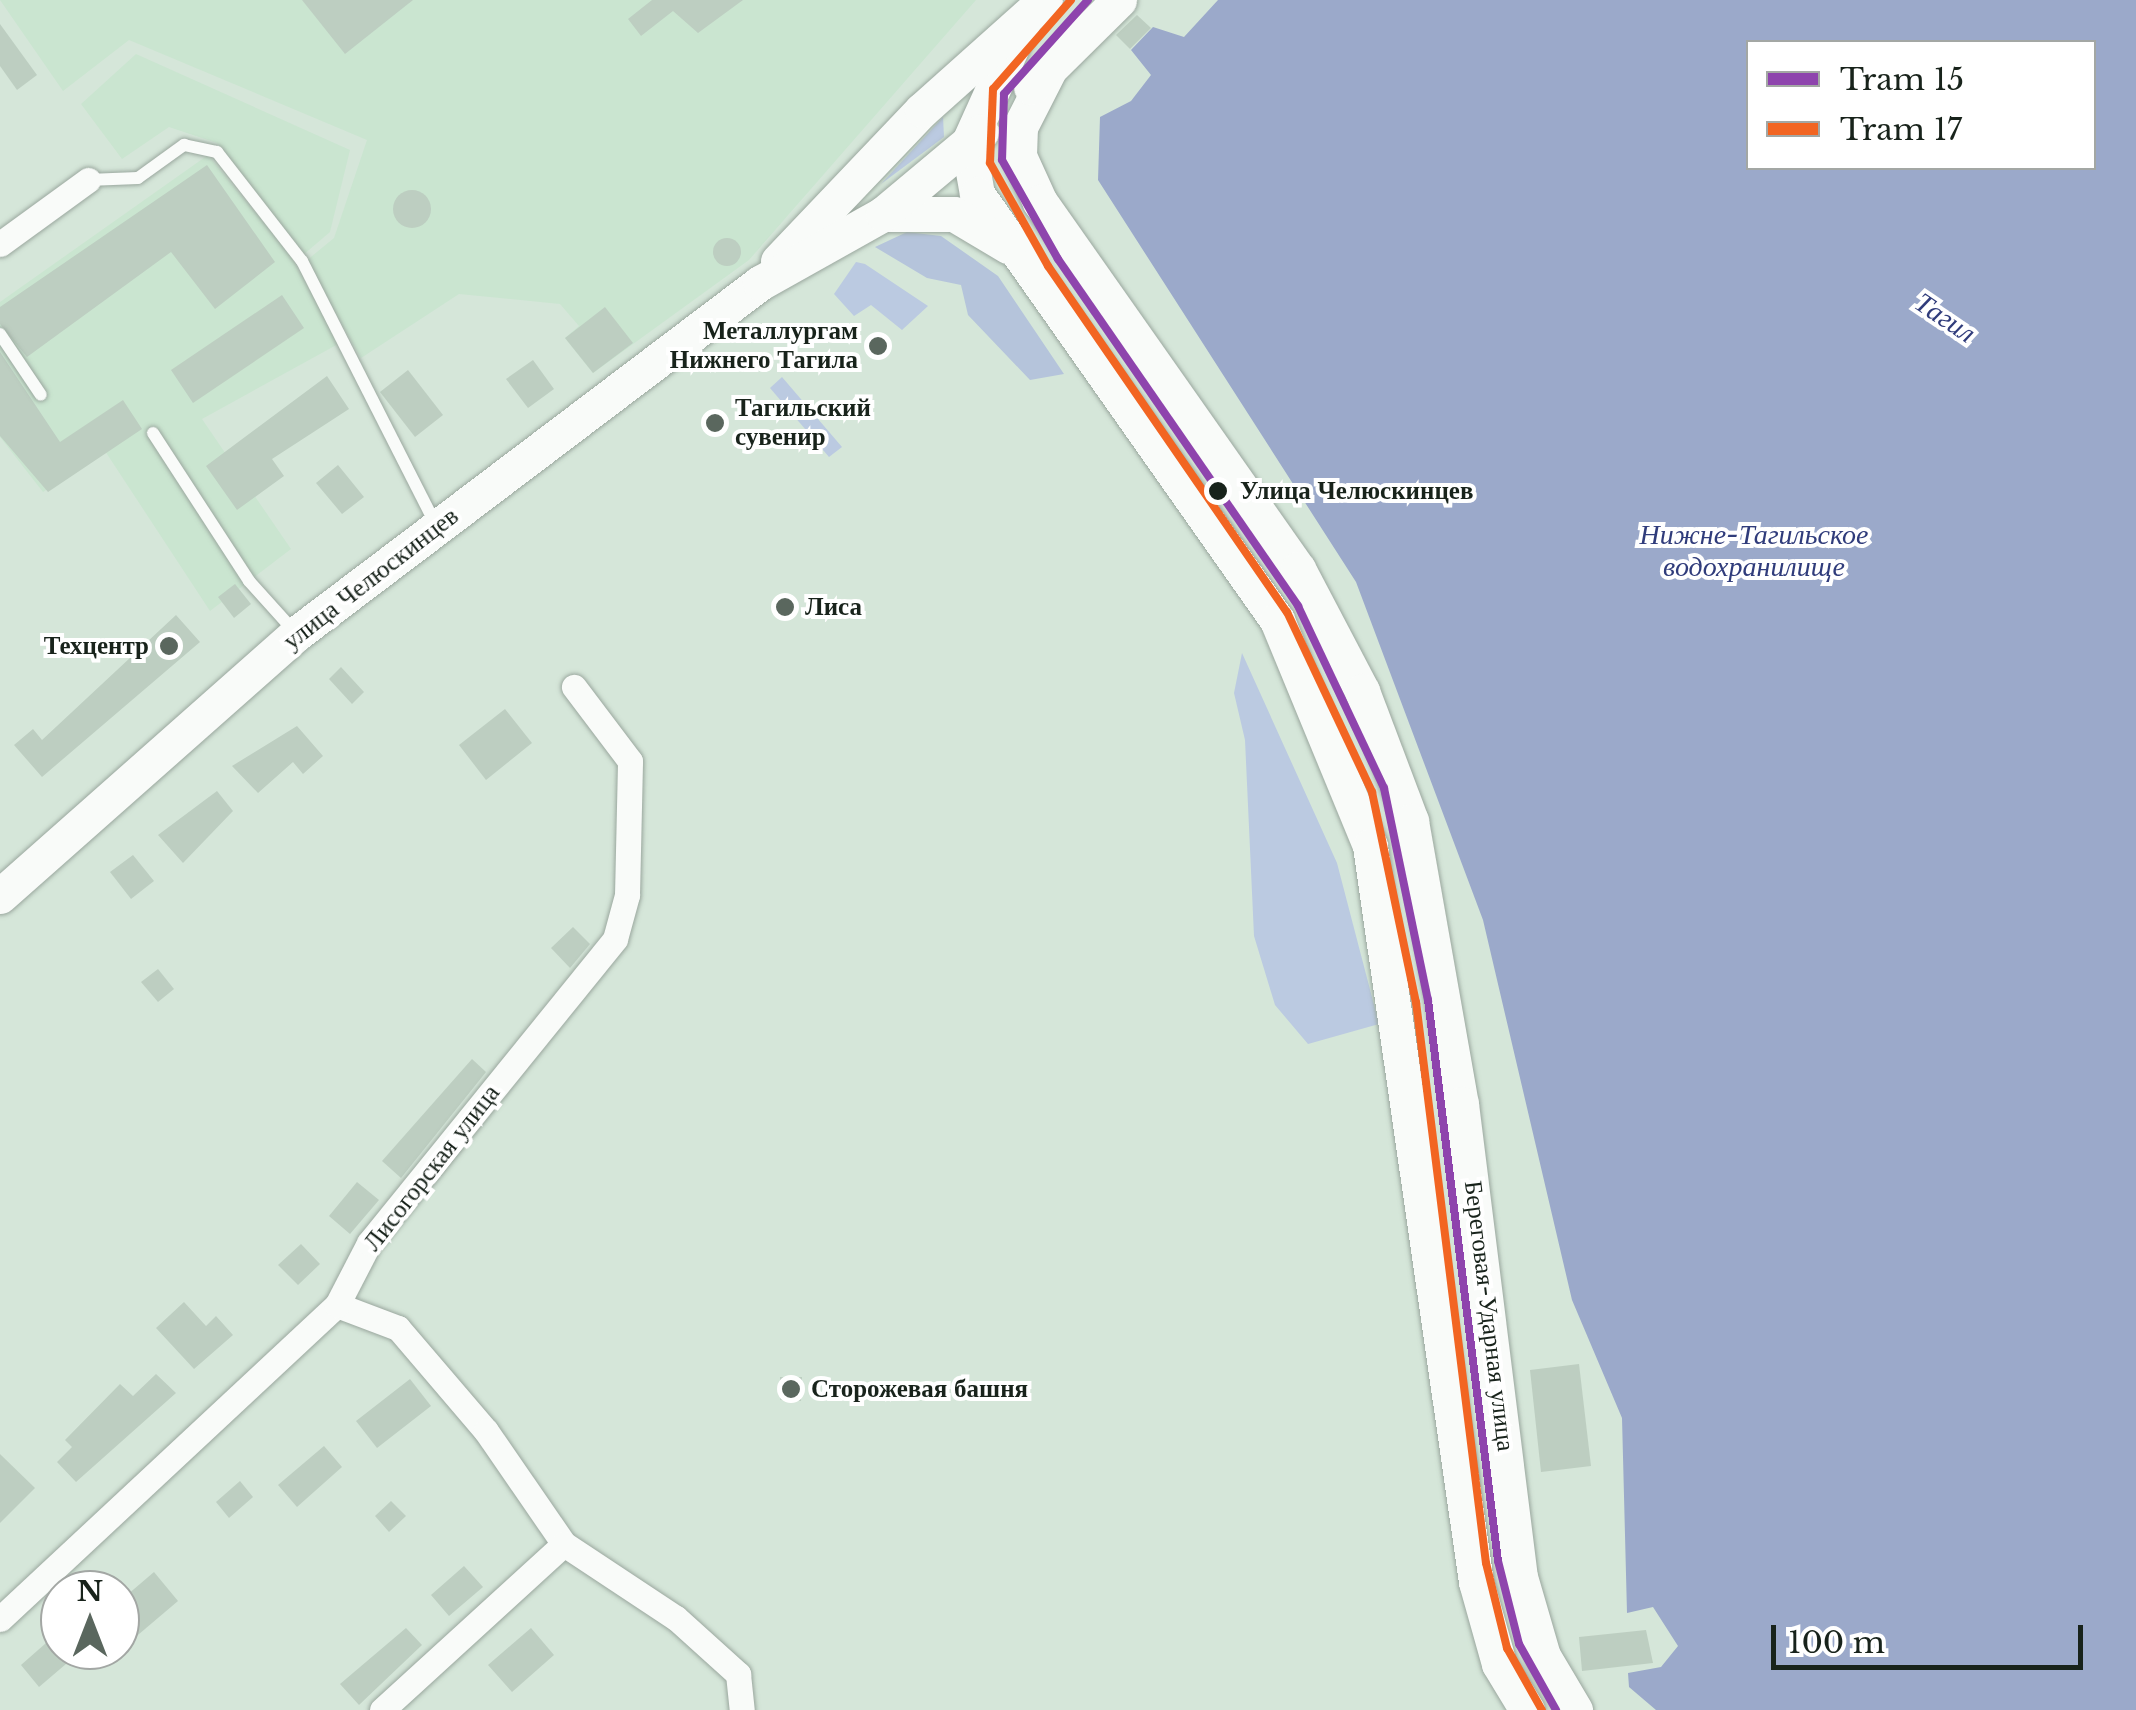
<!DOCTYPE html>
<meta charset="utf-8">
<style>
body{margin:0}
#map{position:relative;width:2136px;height:1710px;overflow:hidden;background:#d5e6d9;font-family:"Libre Baskerville",serif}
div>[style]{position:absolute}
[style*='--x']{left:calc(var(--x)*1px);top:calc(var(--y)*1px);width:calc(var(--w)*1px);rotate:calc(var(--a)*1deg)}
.built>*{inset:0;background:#cae5d0}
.green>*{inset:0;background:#bbcae1}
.forest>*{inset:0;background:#b5c4db}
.water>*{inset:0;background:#9ba9ca}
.building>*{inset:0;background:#bdcec1}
.round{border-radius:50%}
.roads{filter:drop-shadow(0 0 2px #9aa79e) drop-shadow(0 0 2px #9aa79e)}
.service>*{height:12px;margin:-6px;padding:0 6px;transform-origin:6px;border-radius:6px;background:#f9fbf9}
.minor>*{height:25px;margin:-12.5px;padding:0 12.5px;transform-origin:12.5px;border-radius:12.5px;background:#f9fbf9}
.secondary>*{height:35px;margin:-17.5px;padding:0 17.5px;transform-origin:17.5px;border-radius:17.5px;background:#f9fbf9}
.tram-1>*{height:8px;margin:-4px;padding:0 4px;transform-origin:4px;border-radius:4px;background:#8e44ad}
.tram-2>*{height:8px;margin:-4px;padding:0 4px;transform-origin:4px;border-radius:4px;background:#f26522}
.dots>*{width:28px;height:28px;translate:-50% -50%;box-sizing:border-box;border:5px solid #fff;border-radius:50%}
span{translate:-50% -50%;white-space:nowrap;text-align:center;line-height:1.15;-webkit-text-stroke:8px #fff;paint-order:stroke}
.poi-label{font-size:25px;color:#18231b;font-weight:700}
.right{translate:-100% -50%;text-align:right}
.left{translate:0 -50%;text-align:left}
.stop-label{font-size:25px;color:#18231b;font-weight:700}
.street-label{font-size:25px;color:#18231b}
.water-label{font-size:28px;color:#303c7b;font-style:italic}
.legend{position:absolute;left:1746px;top:40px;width:350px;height:130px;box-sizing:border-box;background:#fff;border:2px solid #a3a7a4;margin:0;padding:12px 18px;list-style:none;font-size:30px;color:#18231b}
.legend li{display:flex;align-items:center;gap:20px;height:50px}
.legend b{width:50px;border:2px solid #a3a7a4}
.north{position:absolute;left:40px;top:1570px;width:100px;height:100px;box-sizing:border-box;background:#fff;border:2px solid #a3a7a4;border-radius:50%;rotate:0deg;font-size:28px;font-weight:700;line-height:40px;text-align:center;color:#18231b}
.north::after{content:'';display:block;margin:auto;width:35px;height:45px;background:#5a675e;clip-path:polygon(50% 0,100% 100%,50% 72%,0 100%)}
.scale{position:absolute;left:1771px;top:1625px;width:312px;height:45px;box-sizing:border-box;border:5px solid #18231b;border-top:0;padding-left:12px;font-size:30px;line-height:35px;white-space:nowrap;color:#18231b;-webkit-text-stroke:8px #fff;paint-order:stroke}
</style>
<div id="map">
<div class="built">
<i style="clip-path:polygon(0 0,976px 0,749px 260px,593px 373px,565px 338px,579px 326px,560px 304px,459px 294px,361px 358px,306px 261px,334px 238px,367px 140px,129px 40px,63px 91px)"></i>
<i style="clip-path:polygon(136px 54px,350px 150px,330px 232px,303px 255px,217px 143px,169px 127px,122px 159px,81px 104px)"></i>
<i style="clip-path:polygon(208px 155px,290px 255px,340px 343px,202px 419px,291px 549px,210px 611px,105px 451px,43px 492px,0 437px,0 302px)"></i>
</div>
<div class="green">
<i style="clip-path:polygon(943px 117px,944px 137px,881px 184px)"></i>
<i style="clip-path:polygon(856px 262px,865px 264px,928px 306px,902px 330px,871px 305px,854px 316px,834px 294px)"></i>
<i style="clip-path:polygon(782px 377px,842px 447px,829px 457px,770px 388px)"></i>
<i style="clip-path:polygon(1242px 653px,1337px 863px,1379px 1024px,1308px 1044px,1275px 1005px,1254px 936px,1245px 740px,1234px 693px)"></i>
</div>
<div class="forest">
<i style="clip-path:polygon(907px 232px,941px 236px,998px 276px,1064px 374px,1030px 380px,968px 315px,961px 285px,927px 278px,875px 247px)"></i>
</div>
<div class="water">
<i style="clip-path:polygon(evenodd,1218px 0,2136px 0,2136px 1710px,1656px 1710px,1629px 1687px,1628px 1673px,1661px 1667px,1678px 1646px,1653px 1607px,1627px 1613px,1622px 1418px,1572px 1300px,1483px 920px,1356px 582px,1098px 180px,1100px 117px,1131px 101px,1151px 75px,1131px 50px,1153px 27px,1184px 37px,1218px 0,1748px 42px,2094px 42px,2094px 168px,1748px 168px,1748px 42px)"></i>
</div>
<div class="building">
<i style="clip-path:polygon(302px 0,413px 0,345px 54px)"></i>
<i style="clip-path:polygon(652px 0,743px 0,698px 33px,673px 11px,641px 36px,628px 19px)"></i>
<i style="clip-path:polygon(1137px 15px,1151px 28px,1130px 49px,1116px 35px)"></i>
<i style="clip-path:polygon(0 24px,37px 75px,17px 90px,0 66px)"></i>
<i style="clip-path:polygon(207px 165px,275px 262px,215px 309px,171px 252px,27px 357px,0 324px,0 307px)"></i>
<i class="round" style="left:393px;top:190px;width:38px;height:38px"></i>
<i class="round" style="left:713px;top:238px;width:28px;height:28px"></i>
<i style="clip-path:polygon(282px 295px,304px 328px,193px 403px,171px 370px)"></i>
<i style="clip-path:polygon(605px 307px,633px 343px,593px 373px,565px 338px)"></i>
<i style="clip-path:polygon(0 352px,60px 442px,123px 400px,142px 429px,48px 492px,0 436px)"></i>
<i style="clip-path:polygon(533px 360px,554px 389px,528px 408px,506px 379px)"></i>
<i style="clip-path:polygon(408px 370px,443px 415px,415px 437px,380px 392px)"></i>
<i style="clip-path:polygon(327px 376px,349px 409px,272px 459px,284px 476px,237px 510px,206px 466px)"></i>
<i style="clip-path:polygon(338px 465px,364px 497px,342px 514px,316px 483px)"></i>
<i style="clip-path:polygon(235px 584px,251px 604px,234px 618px,218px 597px)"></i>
<i style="clip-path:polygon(176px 615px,200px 642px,42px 777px,14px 745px,33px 729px,42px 740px)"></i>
<i style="clip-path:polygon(341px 667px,364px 692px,352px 704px,329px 679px)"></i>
<i style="clip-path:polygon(505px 709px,532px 743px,486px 780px,459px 745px)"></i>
<i style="clip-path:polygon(297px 726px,323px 756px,303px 774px,293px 762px,258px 793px,232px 766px)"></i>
<i style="clip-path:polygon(217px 791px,233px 811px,183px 863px,158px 835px)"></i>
<i style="clip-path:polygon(133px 855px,154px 881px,131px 899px,110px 872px)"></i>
<i style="clip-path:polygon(573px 927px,590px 944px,570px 968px,551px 948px)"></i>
<i style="clip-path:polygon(158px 969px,174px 989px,158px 1002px,141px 982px)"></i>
<i style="clip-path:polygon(472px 1059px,486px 1072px,401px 1178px,382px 1161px)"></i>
<i style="clip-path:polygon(357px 1182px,379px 1200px,350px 1234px,329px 1216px)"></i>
<i style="clip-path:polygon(301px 1244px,320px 1264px,298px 1285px,278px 1265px)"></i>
<i style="clip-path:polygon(184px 1302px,206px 1326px,216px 1316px,233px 1335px,194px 1369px,156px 1328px)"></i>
<i style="clip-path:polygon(1579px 1364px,1591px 1466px,1541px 1472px,1530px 1370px)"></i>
<i style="clip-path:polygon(156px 1374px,176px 1393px,76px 1482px,57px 1462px,72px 1447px,65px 1440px,120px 1384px,133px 1396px)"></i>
<i style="clip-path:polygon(780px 1377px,802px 1377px,801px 1401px,780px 1400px)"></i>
<i style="clip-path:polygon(410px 1379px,431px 1406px,377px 1448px,356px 1421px)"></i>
<i style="clip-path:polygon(324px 1446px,342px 1467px,297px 1507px,278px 1485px)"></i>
<i style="clip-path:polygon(0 1454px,35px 1488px,0 1523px)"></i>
<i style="clip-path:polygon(240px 1481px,253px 1497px,229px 1518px,216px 1502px)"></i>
<i style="clip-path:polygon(391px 1501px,406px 1516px,389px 1532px,375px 1516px)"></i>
<i style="clip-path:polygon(464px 1566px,483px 1587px,449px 1616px,431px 1595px)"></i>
<i style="clip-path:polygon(154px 1572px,178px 1601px,132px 1640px,120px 1626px,120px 1601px)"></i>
<i style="clip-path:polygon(406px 1628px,422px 1645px,359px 1705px,340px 1684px)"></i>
<i style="clip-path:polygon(531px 1628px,554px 1655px,512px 1692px,488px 1665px)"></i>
<i style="clip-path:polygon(1646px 1630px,1653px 1663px,1582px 1671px,1579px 1637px)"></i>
<i style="clip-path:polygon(54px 1636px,73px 1658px,39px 1687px,21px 1665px)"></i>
</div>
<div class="roads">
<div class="service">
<i style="--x:88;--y:180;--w:50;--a:-2.3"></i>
<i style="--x:138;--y:178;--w:57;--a:-35.7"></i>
<i style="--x:184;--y:145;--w:34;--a:12"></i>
<i style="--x:217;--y:152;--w:138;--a:52.1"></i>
<i style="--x:302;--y:261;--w:296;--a:63.1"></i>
<i style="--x:0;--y:334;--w:73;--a:56.1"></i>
<i style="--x:153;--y:433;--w:176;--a:57"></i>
<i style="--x:249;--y:581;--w:69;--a:48"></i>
</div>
<div class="minor">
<i style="--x:0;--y:244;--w:109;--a:-36"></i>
<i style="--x:337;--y:1305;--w:65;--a:20.7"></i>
<i style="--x:398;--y:1328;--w:135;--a:49.5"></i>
<i style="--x:486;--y:1431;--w:137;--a:55.4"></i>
<i style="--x:564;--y:1544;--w:134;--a:33.5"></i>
<i style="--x:676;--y:1618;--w:84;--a:42.1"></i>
<i style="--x:738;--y:1674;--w:36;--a:84"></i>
<i style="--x:0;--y:1619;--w:461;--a:-43"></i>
<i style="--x:337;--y:1305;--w:70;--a:-62.7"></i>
<i style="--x:369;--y:1243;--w:391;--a:-51"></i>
<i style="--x:615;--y:939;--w:46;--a:-74.7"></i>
<i style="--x:627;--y:895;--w:134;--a:-88.7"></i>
<i style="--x:630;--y:761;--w:93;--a:-127.1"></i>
<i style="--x:382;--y:1710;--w:246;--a:-42.4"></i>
</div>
<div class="secondary">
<i style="--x:1024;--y:20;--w:136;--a:114.3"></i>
<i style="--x:968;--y:144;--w:51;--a:79.8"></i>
<i style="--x:977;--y:194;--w:521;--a:54.85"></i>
<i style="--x:1277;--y:620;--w:244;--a:67.6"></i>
<i style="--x:1370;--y:846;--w:744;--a:81.8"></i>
<i style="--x:1476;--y:1582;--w:85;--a:74.3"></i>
<i style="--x:1499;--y:1664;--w:54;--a:58.7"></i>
<i style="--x:1048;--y:72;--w:62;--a:117"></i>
<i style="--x:1020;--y:127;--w:29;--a:92"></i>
<i style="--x:1019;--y:156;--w:51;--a:65.5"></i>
<i style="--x:1040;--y:202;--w:449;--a:54.9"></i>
<i style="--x:1298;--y:569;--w:138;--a:62.3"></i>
<i style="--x:1362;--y:691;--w:139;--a:69.3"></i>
<i style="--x:1411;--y:821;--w:287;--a:80"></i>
<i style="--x:1461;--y:1104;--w:477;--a:82.9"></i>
<i style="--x:1520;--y:1577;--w:82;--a:73.8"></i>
<i style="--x:1543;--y:1656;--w:63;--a:59.3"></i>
<i style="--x:1031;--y:87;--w:124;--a:-44.7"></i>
<i style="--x:883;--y:214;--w:71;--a:0"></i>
<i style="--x:954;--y:214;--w:63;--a:30.7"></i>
<i style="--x:778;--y:261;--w:209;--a:-46.4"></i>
<i style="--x:922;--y:110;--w:165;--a:-41.8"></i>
<i style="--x:0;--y:896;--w:395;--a:-41.5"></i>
<i style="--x:296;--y:634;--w:582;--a:-37.11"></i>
<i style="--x:760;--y:283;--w:141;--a:-29.3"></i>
<i style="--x:883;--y:214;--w:128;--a:-39.9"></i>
</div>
</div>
<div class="tram-1">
<i style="--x:1088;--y:0;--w:126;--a:131.8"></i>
<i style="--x:1004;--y:94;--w:66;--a:91.7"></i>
<i style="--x:1002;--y:160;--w:114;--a:60.5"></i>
<i style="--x:1058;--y:259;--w:422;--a:55.3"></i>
<i style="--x:1298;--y:606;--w:201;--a:64.7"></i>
<i style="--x:1384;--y:788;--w:217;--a:78.3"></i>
<i style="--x:1428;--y:1000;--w:565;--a:82.89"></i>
<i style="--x:1498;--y:1561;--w:86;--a:75.8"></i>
<i style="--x:1519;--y:1644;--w:76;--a:60.7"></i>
</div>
<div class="tram-2">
<i style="--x:1071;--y:0;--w:118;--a:131.2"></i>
<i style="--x:993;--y:89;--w:74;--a:92.3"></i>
<i style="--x:990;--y:163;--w:118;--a:60.6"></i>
<i style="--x:1048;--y:266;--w:421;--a:55.4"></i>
<i style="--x:1287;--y:612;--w:199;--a:64.7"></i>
<i style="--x:1372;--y:792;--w:215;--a:78.2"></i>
<i style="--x:1416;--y:1002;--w:565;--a:82.89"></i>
<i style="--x:1486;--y:1563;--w:88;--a:76.1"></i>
<i style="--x:1507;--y:1648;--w:71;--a:60.6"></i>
</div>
<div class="dots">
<i style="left:878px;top:346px;background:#5a675e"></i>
<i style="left:715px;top:423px;background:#5a675e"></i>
<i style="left:1218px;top:491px;background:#18231b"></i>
<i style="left:785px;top:607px;background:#5a675e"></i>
<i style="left:169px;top:646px;background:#5a675e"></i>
<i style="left:791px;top:1389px;background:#5a675e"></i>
</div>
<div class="poi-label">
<span class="right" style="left:858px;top:346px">Металлургам<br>Нижнего Тагила</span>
<span class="left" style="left:735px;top:423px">Тагильский<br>сувенир</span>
<span class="left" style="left:805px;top:607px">Лиса</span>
<span class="right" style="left:149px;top:646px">Техцентр</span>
<span class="left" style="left:811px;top:1389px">Сторожевая башня</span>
</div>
<div class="stop-label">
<span class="left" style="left:1240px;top:491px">Улица Челюскинцев</span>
</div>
<div class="street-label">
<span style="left:371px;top:579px;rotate:-38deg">улица Челюскинцев</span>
<span style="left:432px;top:1168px;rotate:-52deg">Лисогорская улица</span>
<span style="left:1489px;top:1316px;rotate:83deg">Береговая-Ударная улица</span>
</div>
<div class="water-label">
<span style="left:1945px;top:318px;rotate:34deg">Тагил</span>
<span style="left:1754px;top:551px">Нижне-Тагильское<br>водохранилище</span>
</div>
<ul class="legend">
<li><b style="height:12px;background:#8e44ad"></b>Tram 15</li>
<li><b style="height:12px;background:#f26522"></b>Tram 17</li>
</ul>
<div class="north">N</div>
<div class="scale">100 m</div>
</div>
